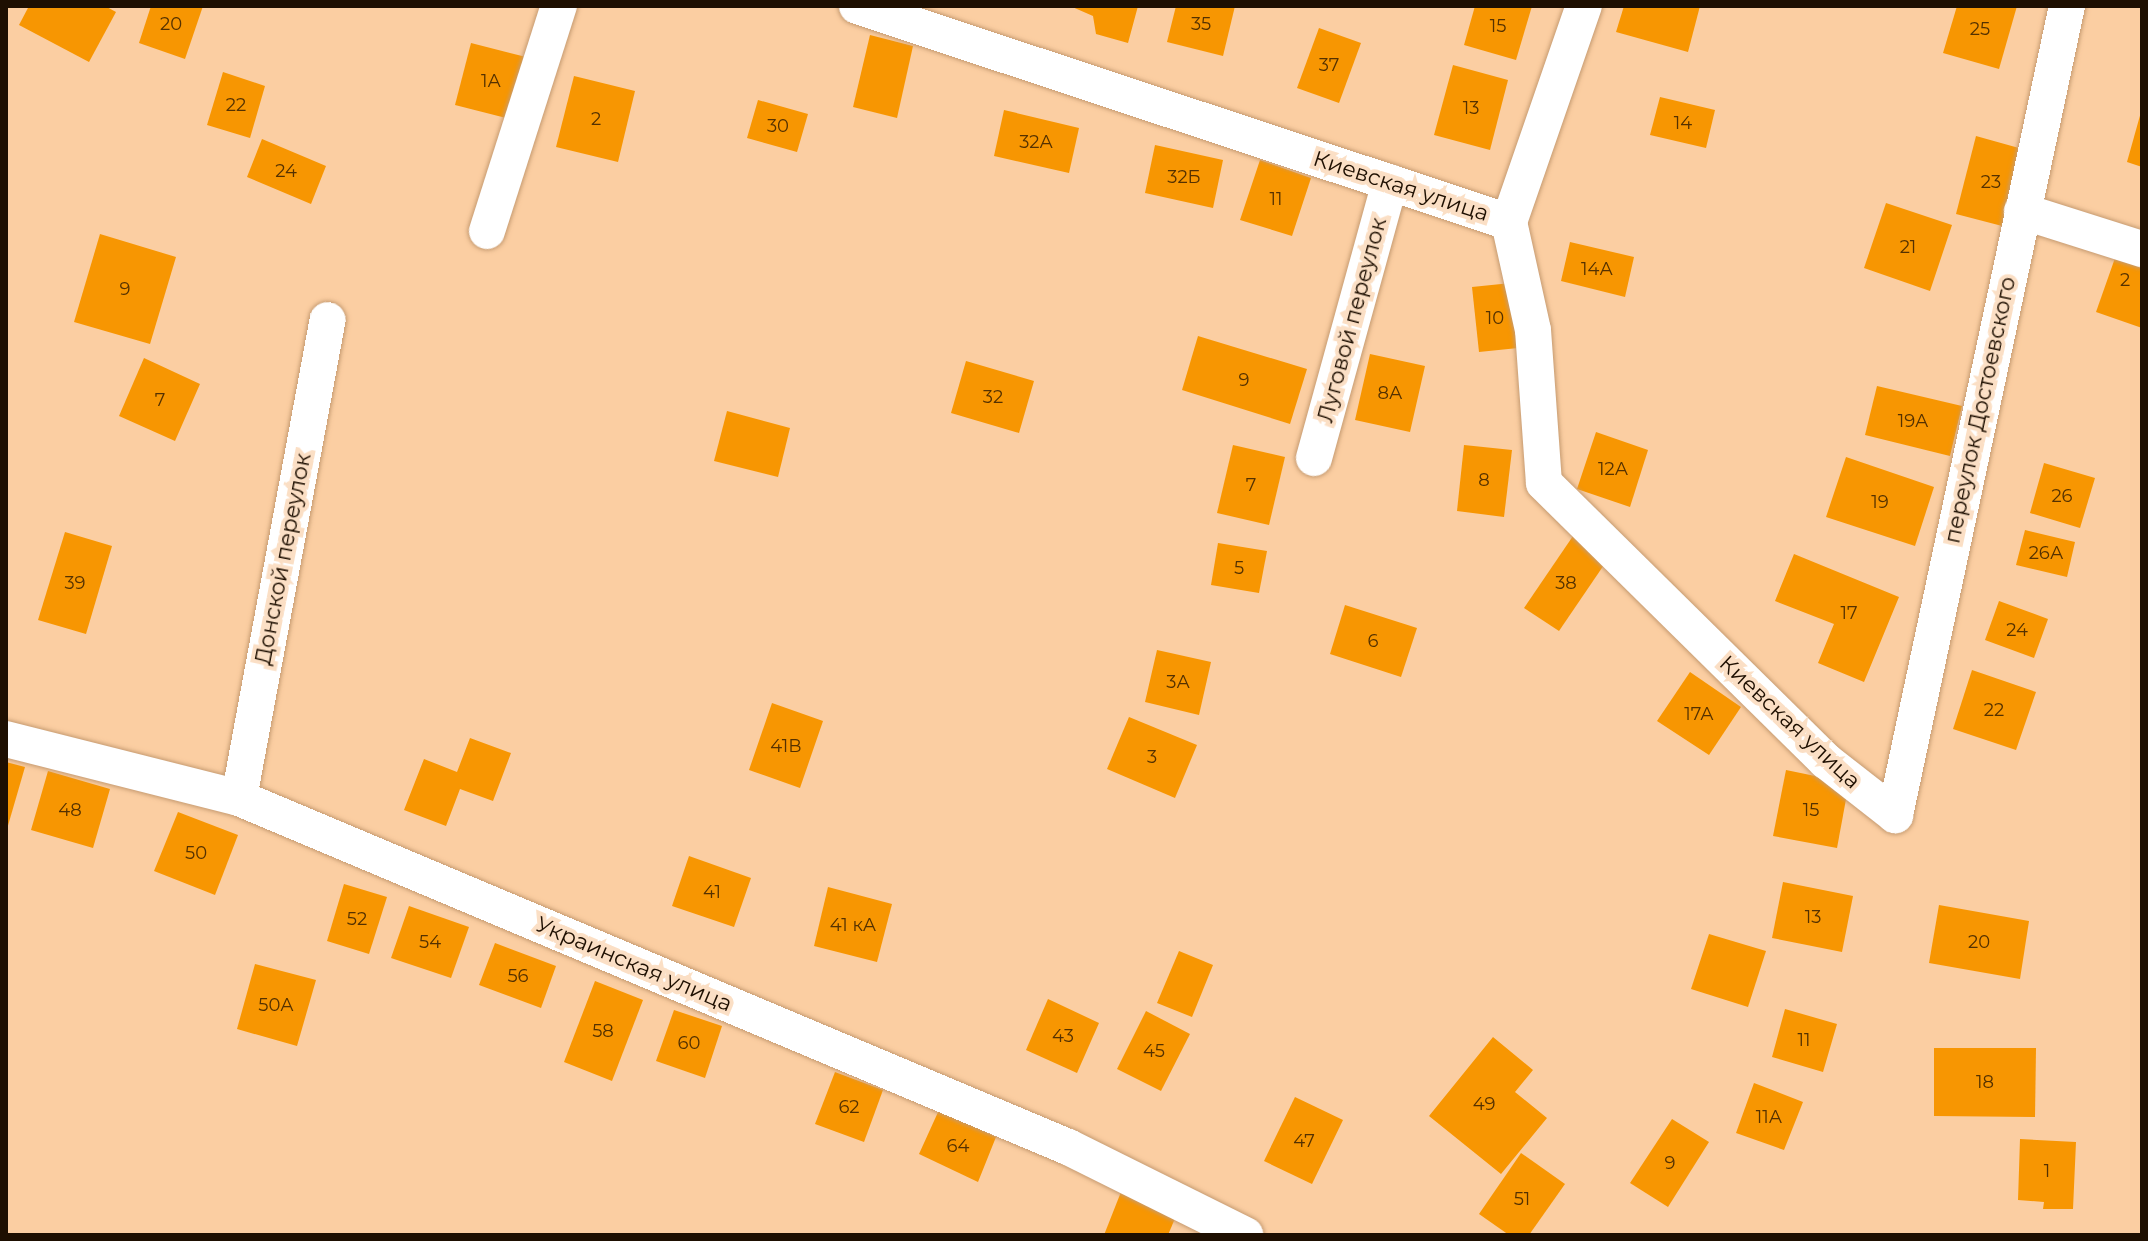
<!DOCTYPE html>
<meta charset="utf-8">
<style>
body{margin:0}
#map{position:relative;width:2148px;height:1241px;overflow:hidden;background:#fbcea2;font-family:Montserrat,sans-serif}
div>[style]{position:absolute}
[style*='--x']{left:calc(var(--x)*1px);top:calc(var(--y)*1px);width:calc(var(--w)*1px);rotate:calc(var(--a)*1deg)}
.building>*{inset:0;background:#f79602}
.roads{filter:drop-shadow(0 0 2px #c69b71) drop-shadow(0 0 2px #c69b71)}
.street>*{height:36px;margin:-18px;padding:0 18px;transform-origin:18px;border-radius:18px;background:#fff}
span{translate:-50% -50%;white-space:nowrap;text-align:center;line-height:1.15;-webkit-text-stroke:8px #fbdfc5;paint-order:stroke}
.number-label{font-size:18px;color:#543101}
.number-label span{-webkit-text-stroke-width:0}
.street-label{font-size:22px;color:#1e0f01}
.frame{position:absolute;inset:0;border:8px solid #1e0f01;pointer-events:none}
</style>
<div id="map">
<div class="building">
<i style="clip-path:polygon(29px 6px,105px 6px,116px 12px,89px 62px,19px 25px)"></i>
<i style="clip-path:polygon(151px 6px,203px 6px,185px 59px,139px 43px)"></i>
<i style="clip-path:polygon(1070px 6px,1138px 6px,1128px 43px,1096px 34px,1093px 16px)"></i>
<i style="clip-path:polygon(1176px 6px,1235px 6px,1223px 56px,1167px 42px)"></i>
<i style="clip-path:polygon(1475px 6px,1532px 6px,1516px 60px,1464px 45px)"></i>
<i style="clip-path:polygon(1624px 6px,1700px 6px,1688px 52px,1616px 32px)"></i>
<i style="clip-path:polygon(1957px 6px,2017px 6px,1999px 69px,1943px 53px)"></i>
<i style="clip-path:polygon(1319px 28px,1361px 43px,1339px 103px,1297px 88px)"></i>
<i style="clip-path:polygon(870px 35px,913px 46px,897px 118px,853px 107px)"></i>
<i style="clip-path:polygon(471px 43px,526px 57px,510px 119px,455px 105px)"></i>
<i style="clip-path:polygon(1453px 65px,1508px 80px,1490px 150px,1434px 135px)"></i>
<i style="clip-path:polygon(223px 72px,265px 86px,250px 138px,207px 125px)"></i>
<i style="clip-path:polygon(574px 76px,635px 91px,618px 162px,556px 147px)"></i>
<i style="clip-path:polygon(1660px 97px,1715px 110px,1706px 148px,1650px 135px)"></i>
<i style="clip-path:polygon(758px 100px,808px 114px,797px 152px,747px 138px)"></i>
<i style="clip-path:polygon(1004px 110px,1079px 128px,1069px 173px,994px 156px)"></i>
<i style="clip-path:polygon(2141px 112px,2142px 112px,2142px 167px,2127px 162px)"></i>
<i style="clip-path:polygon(1976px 136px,2026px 150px,2006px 227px,1956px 214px)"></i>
<i style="clip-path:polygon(262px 139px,326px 166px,311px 204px,247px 177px)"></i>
<i style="clip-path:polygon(1155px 145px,1223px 160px,1213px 208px,1145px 193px)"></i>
<i style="clip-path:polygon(1260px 160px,1311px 178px,1292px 236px,1240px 220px)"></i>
<i style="clip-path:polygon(1886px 203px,1952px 225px,1930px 291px,1864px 268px)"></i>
<i style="clip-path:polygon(100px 234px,176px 257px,150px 344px,74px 322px)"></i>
<i style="clip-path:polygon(2121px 241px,2142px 249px,2142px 328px,2096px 312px)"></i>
<i style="clip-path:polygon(1570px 242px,1634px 257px,1625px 297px,1561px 281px)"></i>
<i style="clip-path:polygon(1511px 283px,1518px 348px,1479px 352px,1472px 287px)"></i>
<i style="clip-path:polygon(1198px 336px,1307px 369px,1290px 424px,1182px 390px)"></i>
<i style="clip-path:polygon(1370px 354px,1425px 366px,1410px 432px,1355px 420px)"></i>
<i style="clip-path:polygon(144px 358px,200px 384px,175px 441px,119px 416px)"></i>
<i style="clip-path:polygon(966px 361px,1034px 381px,1019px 433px,951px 413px)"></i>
<i style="clip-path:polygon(1877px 386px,1962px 406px,1950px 456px,1865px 435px)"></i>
<i style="clip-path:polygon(727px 411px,790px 428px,778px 477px,714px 461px)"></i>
<i style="clip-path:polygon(1596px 432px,1648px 450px,1630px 507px,1577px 489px)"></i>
<i style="clip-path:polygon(1233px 445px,1285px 457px,1269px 525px,1217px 513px)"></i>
<i style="clip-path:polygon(1464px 445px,1512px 450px,1504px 517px,1457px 511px)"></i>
<i style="clip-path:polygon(1846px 457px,1934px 487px,1915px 546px,1826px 517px)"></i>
<i style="clip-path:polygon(2044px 463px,2095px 478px,2080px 528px,2030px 513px)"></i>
<i style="clip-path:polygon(2025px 530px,2075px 542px,2067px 577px,2016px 565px)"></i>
<i style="clip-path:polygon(65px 532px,112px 546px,86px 634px,38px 620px)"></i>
<i style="clip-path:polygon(1573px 536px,1608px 559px,1559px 631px,1524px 608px)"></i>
<i style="clip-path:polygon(1218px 543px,1267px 551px,1259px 593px,1211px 585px)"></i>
<i style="clip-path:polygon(1794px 554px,1899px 597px,1864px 682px,1818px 663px,1834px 624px,1775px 601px)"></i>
<i style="clip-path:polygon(1999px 601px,2048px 619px,2034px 658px,1985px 640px)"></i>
<i style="clip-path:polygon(1345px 605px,1417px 628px,1401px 677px,1330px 654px)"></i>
<i style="clip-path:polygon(1157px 650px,1211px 662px,1199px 715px,1145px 702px)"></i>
<i style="clip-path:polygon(1972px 670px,2036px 692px,2016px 750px,1953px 729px)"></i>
<i style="clip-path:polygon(1690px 672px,1741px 707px,1709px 755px,1657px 721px)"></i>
<i style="clip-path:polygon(772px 703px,823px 721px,800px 788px,749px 770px)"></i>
<i style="clip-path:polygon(1129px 717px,1197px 745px,1175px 798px,1107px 769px)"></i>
<i style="clip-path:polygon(470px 738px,511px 753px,493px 801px,460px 789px,446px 826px,404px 810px,424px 759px,457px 772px)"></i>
<i style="clip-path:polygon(6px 762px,25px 767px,7px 829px,6px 829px)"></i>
<i style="clip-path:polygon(1786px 770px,1849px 783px,1837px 848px,1773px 836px)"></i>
<i style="clip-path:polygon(48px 771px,110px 789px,93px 848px,31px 830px)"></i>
<i style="clip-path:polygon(178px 812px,238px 835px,215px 895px,154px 871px)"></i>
<i style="clip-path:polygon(689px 856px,751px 878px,734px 927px,672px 906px)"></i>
<i style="clip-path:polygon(1783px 882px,1853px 896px,1842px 952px,1772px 938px)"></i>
<i style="clip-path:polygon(344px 884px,387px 897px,369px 954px,327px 941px)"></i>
<i style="clip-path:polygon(828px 887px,892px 904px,877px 962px,814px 946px)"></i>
<i style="clip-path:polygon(1939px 905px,2029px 921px,2020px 979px,1929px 963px)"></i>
<i style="clip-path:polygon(409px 906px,469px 927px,451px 978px,391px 958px)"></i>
<i style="clip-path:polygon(1709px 934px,1766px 951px,1748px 1007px,1691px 989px)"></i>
<i style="clip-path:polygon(495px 943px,556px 966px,541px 1008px,479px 985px)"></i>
<i style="clip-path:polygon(1179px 951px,1213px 965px,1192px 1017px,1157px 1003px)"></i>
<i style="clip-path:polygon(255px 964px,316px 980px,297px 1046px,237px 1029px)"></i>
<i style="clip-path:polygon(595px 981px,643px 1000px,612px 1081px,564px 1062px)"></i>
<i style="clip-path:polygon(1048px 999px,1099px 1023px,1077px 1073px,1026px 1050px)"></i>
<i style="clip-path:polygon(1785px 1009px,1837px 1024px,1823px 1072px,1772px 1057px)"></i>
<i style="clip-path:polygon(674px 1010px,722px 1026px,705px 1078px,656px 1061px)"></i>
<i style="clip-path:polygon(1146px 1011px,1190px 1034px,1161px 1091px,1117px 1069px)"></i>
<i style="clip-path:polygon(1493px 1037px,1533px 1070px,1515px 1092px,1547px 1118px,1501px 1174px,1429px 1116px)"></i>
<i style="clip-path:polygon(1934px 1048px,2036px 1048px,2035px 1117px,1934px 1116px)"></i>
<i style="clip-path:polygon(835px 1072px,883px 1090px,864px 1142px,815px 1124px)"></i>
<i style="clip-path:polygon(1754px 1083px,1803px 1102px,1784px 1150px,1736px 1133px)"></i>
<i style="clip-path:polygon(1295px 1097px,1343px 1120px,1312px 1184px,1264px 1161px)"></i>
<i style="clip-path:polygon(939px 1110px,996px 1137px,978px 1182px,919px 1154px)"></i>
<i style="clip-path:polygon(1672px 1119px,1709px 1142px,1668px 1207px,1630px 1183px)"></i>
<i style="clip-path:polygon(2020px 1139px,2076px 1142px,2073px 1209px,2043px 1209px,2044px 1202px,2018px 1200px)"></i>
<i style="clip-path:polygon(1521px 1153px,1565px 1184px,1529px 1235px,1509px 1235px,1479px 1214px)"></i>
<i style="clip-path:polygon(1121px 1192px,1176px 1216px,1168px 1235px,1104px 1235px)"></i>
</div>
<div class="roads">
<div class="street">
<i style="--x:857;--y:6;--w:687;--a:18.33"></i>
<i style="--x:1509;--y:222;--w:111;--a:77.5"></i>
<i style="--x:1533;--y:330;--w:153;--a:85.9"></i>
<i style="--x:1544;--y:483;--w:396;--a:44.6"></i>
<i style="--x:1826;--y:761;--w:88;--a:38"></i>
<i style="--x:1895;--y:815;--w:827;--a:-78"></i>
<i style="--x:2022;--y:211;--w:126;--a:17.6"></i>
<i style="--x:1509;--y:222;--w:229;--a:-70.9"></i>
<i style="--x:487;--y:231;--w:236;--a:-72.3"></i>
<i style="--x:1314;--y:458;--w:286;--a:-74.6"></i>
<i style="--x:6;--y:739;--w:240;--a:14.2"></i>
<i style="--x:239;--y:798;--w:899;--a:22.83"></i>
<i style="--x:1068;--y:1147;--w:198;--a:26.4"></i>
<i style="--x:239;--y:798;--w:486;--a:-79.5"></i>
</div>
</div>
<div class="number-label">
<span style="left:171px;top:24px">20</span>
<span style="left:1201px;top:24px">35</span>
<span style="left:1498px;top:26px">15</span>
<span style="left:1980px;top:29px">25</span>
<span style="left:1329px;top:65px">37</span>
<span style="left:491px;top:81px">1А</span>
<span style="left:236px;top:105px">22</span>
<span style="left:1471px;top:108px">13</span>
<span style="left:596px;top:119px">2</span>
<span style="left:1683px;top:123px">14</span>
<span style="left:778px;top:126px">30</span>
<span style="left:1036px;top:142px">32А</span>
<span style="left:286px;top:171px">24</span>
<span style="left:1184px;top:177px">32Б</span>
<span style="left:1991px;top:182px">23</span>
<span style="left:1276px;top:199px">11</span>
<span style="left:1908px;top:247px">21</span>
<span style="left:1597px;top:269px">14А</span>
<span style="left:2125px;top:280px">2</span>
<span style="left:125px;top:289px">9</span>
<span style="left:1495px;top:318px">10</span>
<span style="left:1244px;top:380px">9</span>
<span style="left:1390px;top:393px">8А</span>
<span style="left:993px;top:397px">32</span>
<span style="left:160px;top:400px">7</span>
<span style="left:1913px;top:421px">19А</span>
<span style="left:1613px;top:469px">12А</span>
<span style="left:1484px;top:480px">8</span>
<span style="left:1251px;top:485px">7</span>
<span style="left:2062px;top:496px">26</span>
<span style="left:1880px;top:502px">19</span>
<span style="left:2046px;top:553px">26А</span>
<span style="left:1239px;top:568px">5</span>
<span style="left:75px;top:583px">39</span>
<span style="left:1566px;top:583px">38</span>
<span style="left:1849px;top:613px">17</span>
<span style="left:2017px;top:630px">24</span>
<span style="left:1373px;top:641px">6</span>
<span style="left:1178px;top:682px">3А</span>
<span style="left:1994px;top:710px">22</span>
<span style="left:1699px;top:714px">17А</span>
<span style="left:786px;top:746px">41В</span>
<span style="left:1152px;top:757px">3</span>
<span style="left:70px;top:810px">48</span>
<span style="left:1811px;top:810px">15</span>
<span style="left:196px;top:853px">50</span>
<span style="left:712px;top:892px">41</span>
<span style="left:1813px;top:917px">13</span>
<span style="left:357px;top:919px">52</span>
<span style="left:853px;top:925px">41 кА</span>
<span style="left:430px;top:942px">54</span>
<span style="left:1979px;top:942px">20</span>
<span style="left:518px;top:976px">56</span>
<span style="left:276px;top:1005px">50А</span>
<span style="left:603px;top:1031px">58</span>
<span style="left:1063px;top:1036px">43</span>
<span style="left:1804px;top:1040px">11</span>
<span style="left:689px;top:1043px">60</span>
<span style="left:1154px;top:1051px">45</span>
<span style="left:1985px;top:1082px">18</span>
<span style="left:1484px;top:1104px">49</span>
<span style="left:849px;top:1107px">62</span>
<span style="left:1769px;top:1117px">11А</span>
<span style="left:1304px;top:1141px">47</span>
<span style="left:958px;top:1146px">64</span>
<span style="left:1670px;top:1163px">9</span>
<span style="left:2047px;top:1171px">1</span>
<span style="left:1522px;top:1199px">51</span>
</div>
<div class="street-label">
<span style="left:1401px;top:186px;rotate:18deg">Киевская улица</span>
<span style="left:1352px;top:320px;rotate:-75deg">Луговой переулок</span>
<span style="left:1980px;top:410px;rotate:-78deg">переулок Достоевского</span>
<span style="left:283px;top:559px;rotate:-79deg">Донской переулок</span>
<span style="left:1790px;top:722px;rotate:43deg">Киевская улица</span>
<span style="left:634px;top:964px;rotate:23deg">Украинская улица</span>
</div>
<div class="frame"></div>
</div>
